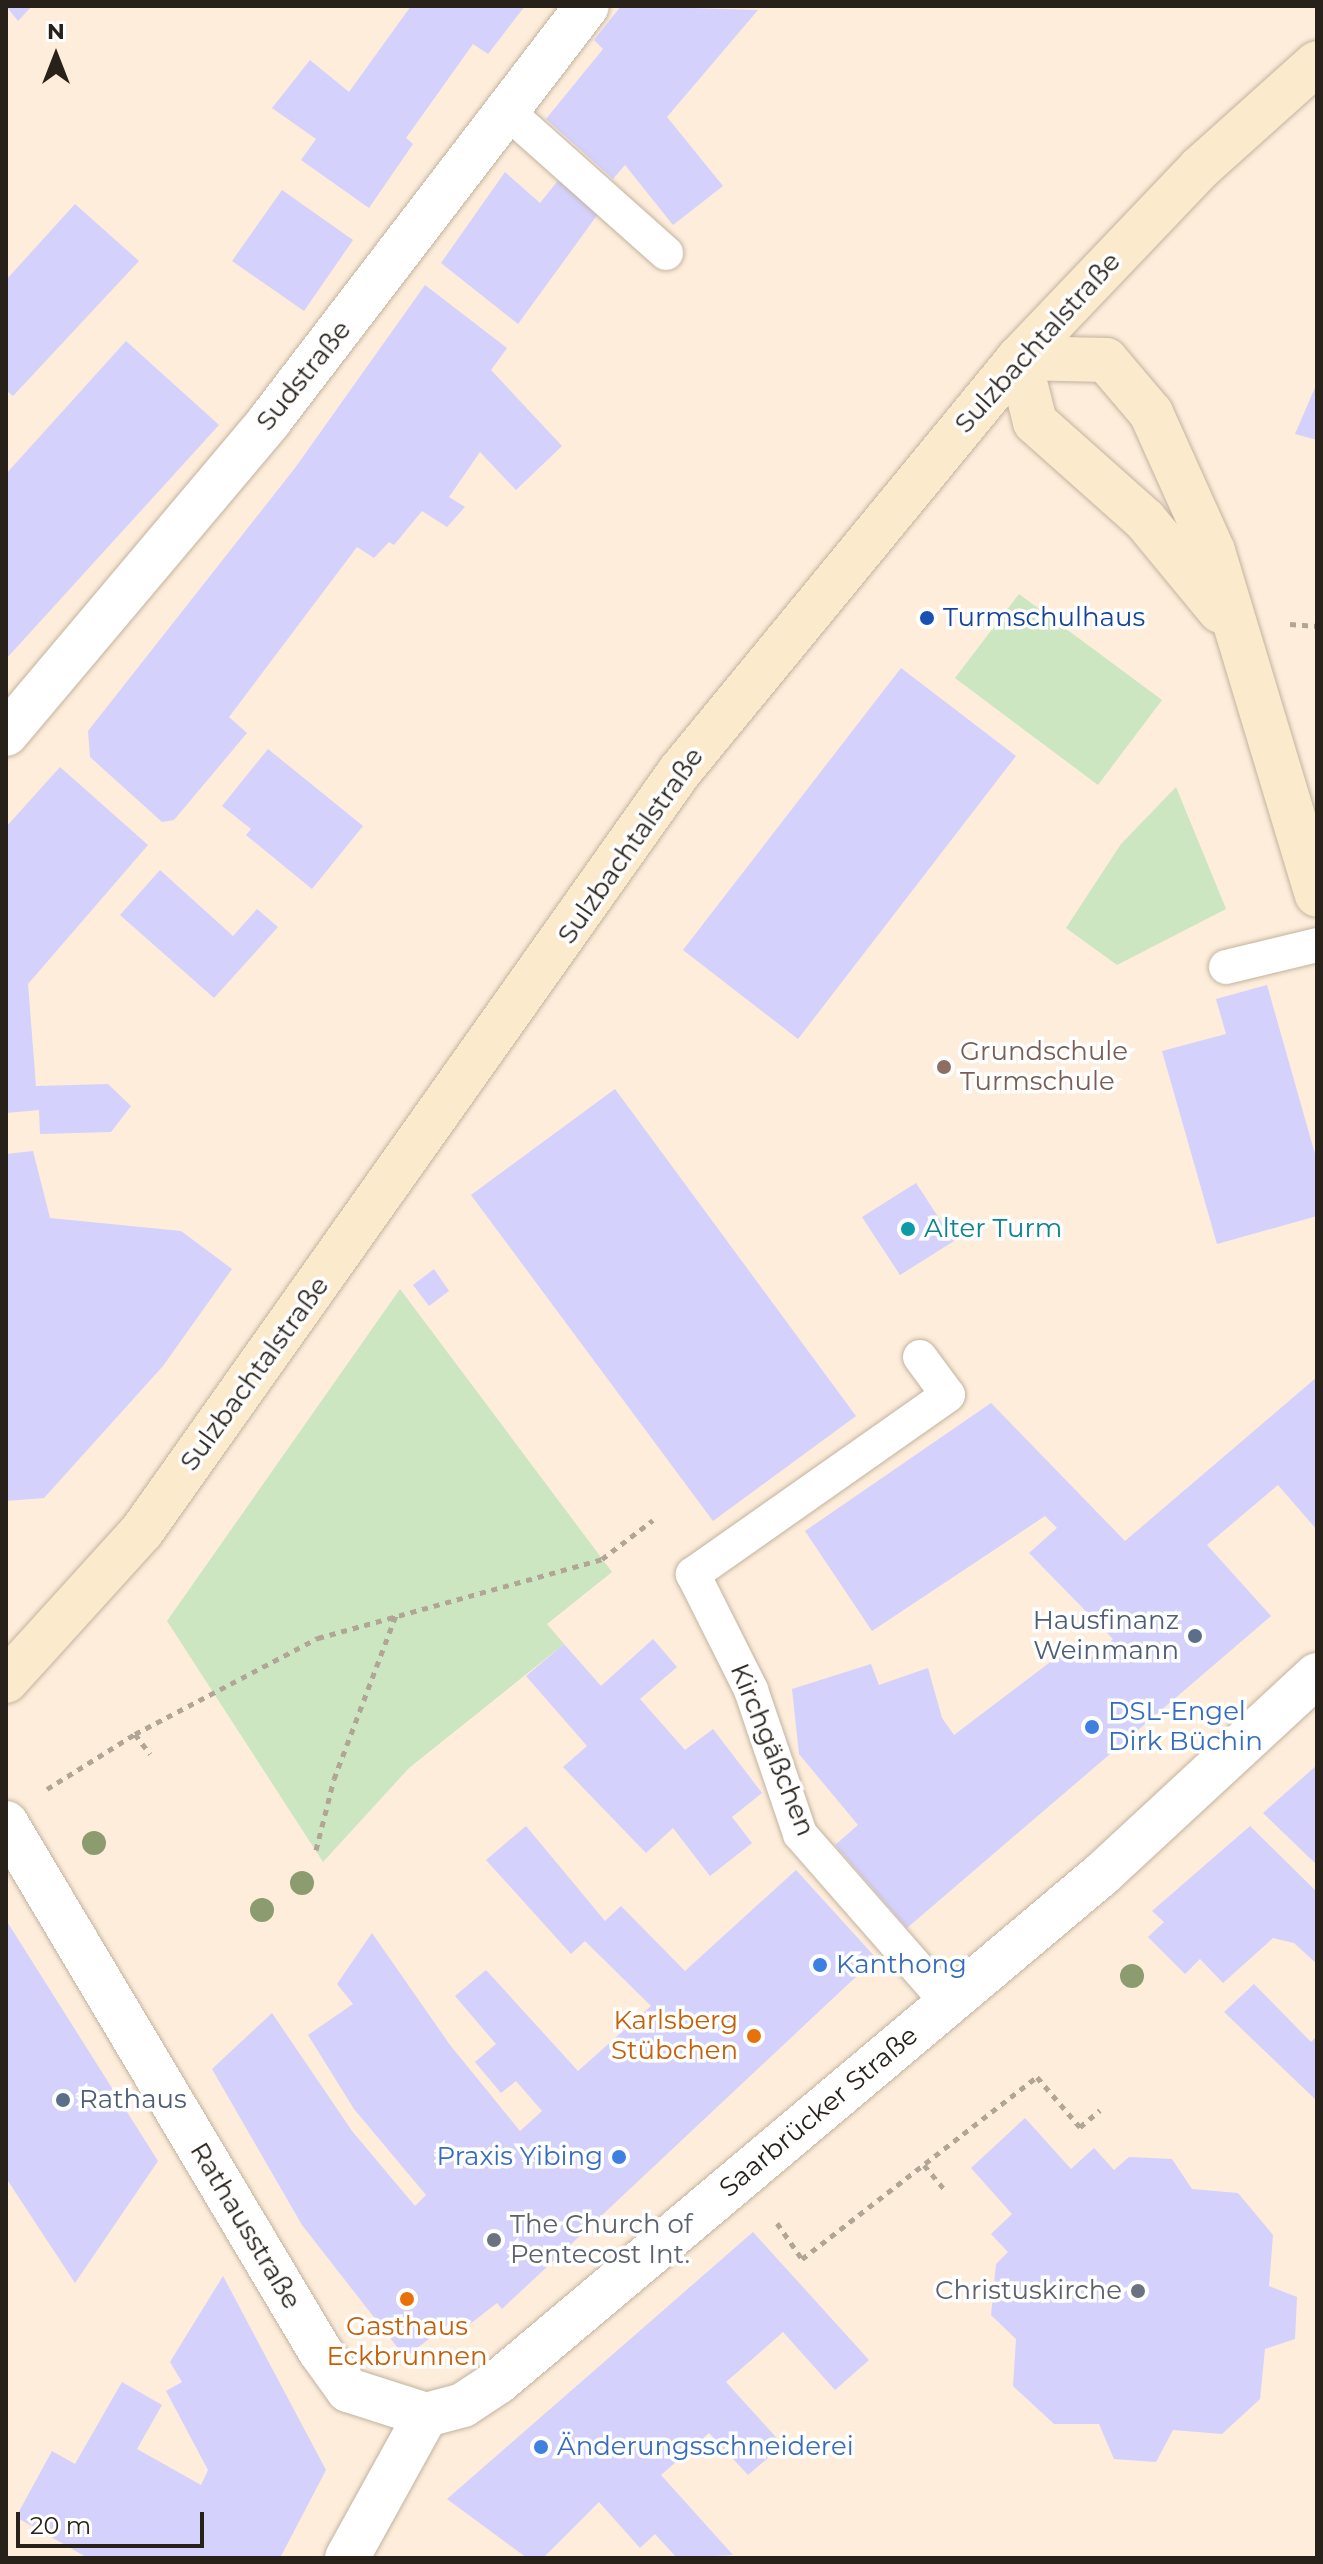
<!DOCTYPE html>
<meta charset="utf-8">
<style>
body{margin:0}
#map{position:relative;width:1323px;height:2564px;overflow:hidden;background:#fdedda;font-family:Montserrat,sans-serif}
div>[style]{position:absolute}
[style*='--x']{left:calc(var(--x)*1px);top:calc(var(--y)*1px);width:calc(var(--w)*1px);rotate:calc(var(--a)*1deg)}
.green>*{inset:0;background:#cce6c1}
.building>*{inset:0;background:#d4d1fd}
.path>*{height:5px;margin-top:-2.5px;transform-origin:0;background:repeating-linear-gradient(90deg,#b1a596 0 6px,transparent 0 12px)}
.roads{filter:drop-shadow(0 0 2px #c2b3a0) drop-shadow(0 0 2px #c2b3a0)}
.lane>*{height:34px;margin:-17px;padding:0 17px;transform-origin:17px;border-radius:17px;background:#fff}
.street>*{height:44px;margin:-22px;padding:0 22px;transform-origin:22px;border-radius:22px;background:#fff}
.secondary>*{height:44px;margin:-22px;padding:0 22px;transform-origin:22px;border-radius:22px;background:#fceacd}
.trees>*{width:24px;height:24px;margin:-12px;border-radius:50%;background:#8c9c6f}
.dots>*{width:22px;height:22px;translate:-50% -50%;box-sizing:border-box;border:4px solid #fff;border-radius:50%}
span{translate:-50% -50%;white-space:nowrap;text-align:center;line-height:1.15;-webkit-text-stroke:7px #fff;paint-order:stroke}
.street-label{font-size:26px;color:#27211a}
.transit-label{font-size:26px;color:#164399}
.left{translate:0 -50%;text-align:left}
.education-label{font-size:26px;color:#785e54}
.culture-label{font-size:26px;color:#0d838f}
.service-label{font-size:26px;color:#4e5e75}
.right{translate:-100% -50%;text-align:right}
.shop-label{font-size:26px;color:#366cbe}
.food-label{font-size:26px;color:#c56008}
.worship-label{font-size:26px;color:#5b616d}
.frame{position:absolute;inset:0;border:8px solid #27211a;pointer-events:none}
.north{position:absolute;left:16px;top:16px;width:80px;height:80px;-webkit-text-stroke:6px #fff;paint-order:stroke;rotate:0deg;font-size:22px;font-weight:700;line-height:32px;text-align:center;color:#27211a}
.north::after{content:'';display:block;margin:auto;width:28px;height:36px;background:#27211a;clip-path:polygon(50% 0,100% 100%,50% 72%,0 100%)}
.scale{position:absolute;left:16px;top:2512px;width:188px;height:36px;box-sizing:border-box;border:4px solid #27211a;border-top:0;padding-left:10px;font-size:24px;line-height:28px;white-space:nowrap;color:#27211a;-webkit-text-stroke:6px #fff;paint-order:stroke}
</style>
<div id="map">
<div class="green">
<i style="clip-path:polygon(1019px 594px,1162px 700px,1098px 785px,955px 678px)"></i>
<i style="clip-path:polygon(1176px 787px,1226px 909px,1117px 965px,1066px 928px,1121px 844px)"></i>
<i style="clip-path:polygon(400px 1289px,612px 1572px,547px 1624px,564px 1644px,409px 1768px,323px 1862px,167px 1621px)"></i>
</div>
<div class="building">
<i style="clip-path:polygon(6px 6px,32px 6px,18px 21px)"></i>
<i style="clip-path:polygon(411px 6px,525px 6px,488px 54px,473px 44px,406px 138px,413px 144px,369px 208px,301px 160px,316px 139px,272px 108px,310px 60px,349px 92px)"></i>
<i style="clip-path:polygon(621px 6px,758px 10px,667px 117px,723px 186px,673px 225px,625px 165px,613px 179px,546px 119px,603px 49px,594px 40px)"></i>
<i style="clip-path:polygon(505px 172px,540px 203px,560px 178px,598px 214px,518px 324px,441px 263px)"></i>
<i style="clip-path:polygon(282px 190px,353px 240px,304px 311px,232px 261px)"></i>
<i style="clip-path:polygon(75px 204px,139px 261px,13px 396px,6px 390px,6px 280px)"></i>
<i style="clip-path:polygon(425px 285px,507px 348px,491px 370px,562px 446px,516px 490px,480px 452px,449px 497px,465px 507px,447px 527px,422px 511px,394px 545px,389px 542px,374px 558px,357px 547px,229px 717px,247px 733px,174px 820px,162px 822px,90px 757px,88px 731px,295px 468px)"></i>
<i style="clip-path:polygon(126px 341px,219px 425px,6px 659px,6px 474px)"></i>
<i style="clip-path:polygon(1317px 383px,1317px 440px,1295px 434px)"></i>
<i style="clip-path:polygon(901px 668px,1016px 756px,798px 1039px,683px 950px)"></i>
<i style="clip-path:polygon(268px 749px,363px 826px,312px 889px,246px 835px,251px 829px,222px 806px)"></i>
<i style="clip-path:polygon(60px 767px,148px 845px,28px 984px,36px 1086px,108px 1084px,131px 1106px,111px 1132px,40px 1134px,39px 1110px,6px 1113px,6px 827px)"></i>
<i style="clip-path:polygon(160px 870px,233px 936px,257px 909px,278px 927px,214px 998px,120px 915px)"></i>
<i style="clip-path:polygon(1267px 985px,1317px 1161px,1317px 1216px,1217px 1244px,1162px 1051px,1226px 1034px,1216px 999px)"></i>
<i style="clip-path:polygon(615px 1089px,856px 1416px,713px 1521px,471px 1195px)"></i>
<i style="clip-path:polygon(33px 1151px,50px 1218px,181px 1231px,232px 1269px,163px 1366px,44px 1498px,6px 1501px,6px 1154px)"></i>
<i style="clip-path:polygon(916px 1183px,954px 1241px,900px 1275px,862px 1217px)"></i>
<i style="clip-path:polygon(434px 1269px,449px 1291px,429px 1306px,413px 1285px)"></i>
<i style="clip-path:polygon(1317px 1377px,1317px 1530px,1278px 1485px,1207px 1545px,1271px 1616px,907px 1928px,835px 1845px,858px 1825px,799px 1754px,792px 1689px,871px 1664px,879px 1685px,928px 1668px,942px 1718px,954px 1735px,1070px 1647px,1084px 1664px,1113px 1639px,1029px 1553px,1057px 1528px,1045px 1516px,872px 1631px,805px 1531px,991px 1403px,1125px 1541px)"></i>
<i style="clip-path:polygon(653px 1639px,677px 1667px,640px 1699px,685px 1750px,713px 1729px,762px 1793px,732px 1817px,752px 1843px,710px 1876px,673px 1828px,646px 1853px,563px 1767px,587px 1746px,526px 1676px,564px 1644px,601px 1686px)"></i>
<i style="clip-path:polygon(1317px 1765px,1317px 1865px,1263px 1813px)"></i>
<i style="clip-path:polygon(526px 1826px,605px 1921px,621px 1906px,685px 1971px,796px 1870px,876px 1958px,502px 2309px,497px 2303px,456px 2335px,449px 2324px,405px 2357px,302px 2225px,212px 2069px,272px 2013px,352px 2131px,415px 2206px,426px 2195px,354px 2109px,308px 2035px,353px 2004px,337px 1984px,372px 1933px,450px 2045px,520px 2131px,542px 2111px,516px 2081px,501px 2093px,475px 2062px,496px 2044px,455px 1996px,486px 1970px,578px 2071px,651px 2006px,585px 1941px,571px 1954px,486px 1860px)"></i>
<i style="clip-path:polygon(1250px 1826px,1317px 1892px,1317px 1964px,1294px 1943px,1273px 1938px,1223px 1983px,1200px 1959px,1185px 1974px,1148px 1937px,1164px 1922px,1152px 1911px)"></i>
<i style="clip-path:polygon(6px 1920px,158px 2161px,75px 2283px,6px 2178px)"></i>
<i style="clip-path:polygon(1254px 1984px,1311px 2042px,1317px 2036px,1317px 2101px,1224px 2012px)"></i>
<i style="clip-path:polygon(1025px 2118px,1071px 2169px,1094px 2148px,1114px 2170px,1129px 2157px,1172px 2159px,1192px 2189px,1238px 2193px,1273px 2235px,1269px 2286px,1297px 2297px,1295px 2339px,1265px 2349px,1260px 2399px,1222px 2434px,1173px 2430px,1156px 2462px,1114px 2459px,1099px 2424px,1054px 2424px,1013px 2386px,1016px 2339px,991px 2315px,996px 2264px,1008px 2252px,991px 2234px,1012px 2214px,971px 2168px)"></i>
<i style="clip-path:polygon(753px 2232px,869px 2360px,835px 2390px,783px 2332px,726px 2382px,783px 2445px,748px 2475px,709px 2433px,661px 2475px,733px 2555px,677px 2558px,655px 2534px,640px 2548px,599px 2502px,543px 2558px,527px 2558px,447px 2499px)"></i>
<i style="clip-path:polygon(223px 2276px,326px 2470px,280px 2558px,88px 2558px,16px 2517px,52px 2451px,75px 2464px,122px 2382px,162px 2405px,137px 2449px,201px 2485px,208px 2470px,166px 2391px,182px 2382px,170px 2362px)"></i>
</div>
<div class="path">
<i style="--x:1290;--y:624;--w:27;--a:4"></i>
<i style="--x:135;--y:1734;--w:25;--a:53"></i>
<i style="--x:47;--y:1789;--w:104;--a:-32"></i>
<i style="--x:135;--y:1734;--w:207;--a:-27.7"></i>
<i style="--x:318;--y:1638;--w:295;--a:-15.5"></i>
<i style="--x:602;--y:1559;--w:64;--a:-37.4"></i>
<i style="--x:316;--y:1850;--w:73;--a:-75.8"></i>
<i style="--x:334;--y:1779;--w:175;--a:-69.3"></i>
<i style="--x:924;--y:2165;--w:31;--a:50"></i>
<i style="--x:777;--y:2223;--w:44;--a:55.2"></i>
<i style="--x:802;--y:2259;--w:297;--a:-37.8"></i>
<i style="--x:1037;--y:2077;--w:66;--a:49.3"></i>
<i style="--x:1080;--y:2127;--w:26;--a:-40"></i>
</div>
<div class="roads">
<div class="lane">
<i style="--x:510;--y:114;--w:209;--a:41.7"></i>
<i style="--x:1226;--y:967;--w:94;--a:-13.6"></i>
<i style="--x:920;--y:1357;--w:47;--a:53.6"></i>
<i style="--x:948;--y:1395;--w:312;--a:144.9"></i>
<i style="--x:693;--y:1574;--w:130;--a:63.4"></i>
<i style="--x:751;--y:1690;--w:152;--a:71.2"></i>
<i style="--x:800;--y:1834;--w:225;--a:48.8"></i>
</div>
<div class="street">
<i style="--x:6;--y:734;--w:410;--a:-49.9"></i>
<i style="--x:270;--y:420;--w:521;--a:-52.56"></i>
<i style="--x:6;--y:1823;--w:614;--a:59.26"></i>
<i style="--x:320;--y:2351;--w:48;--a:54.3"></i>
<i style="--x:348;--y:2390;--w:82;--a:17.8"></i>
<i style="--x:347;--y:2558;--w:163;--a:-61.1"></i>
<i style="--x:426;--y:2415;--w:38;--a:-15"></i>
<i style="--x:463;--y:2405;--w:42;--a:-33.3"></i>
<i style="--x:498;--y:2382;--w:789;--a:-40.07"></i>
<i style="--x:1102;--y:1874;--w:293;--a:-42.8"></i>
</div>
<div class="secondary">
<i style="--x:1019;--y:358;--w:87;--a:1.3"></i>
<i style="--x:1106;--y:360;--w:70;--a:49.7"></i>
<i style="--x:1151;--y:413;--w:151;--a:65.8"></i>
<i style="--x:1213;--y:551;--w:359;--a:73.2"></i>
<i style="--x:1019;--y:358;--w:66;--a:76"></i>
<i style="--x:1035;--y:422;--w:147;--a:41.7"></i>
<i style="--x:1145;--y:520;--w:118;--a:50.5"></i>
<i style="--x:6;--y:1681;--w:202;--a:-47.8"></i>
<i style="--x:142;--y:1531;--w:931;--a:-54.71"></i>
<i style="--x:680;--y:771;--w:534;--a:-50.62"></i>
<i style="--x:1019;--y:358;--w:262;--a:-46.4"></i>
<i style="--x:1200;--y:168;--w:157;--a:-41.9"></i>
</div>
</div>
<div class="trees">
<i style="left:94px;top:1843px"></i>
<i style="left:302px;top:1883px"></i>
<i style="left:262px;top:1910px"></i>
<i style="left:1132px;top:1976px"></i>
</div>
<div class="dots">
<i style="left:927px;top:618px;background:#1a4fb4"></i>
<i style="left:944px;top:1067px;background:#8d6e63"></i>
<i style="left:908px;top:1229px;background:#0f9aa8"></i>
<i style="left:1195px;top:1636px;background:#5c6f8a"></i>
<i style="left:1092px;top:1727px;background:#3f7fe0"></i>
<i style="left:820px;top:1965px;background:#3f7fe0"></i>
<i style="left:754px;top:2036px;background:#e8710a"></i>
<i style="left:63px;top:2100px;background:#5c6f8a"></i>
<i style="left:619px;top:2157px;background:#3f7fe0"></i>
<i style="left:494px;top:2240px;background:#6b7280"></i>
<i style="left:1138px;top:2291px;background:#6b7280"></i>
<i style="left:407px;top:2299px;background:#e8710a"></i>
<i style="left:541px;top:2447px;background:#3f7fe0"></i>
</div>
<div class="street-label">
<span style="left:1038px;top:343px;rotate:-48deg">Sulzbachtalstraße</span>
<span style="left:304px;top:376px;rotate:-51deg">Sudstraße</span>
<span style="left:631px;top:846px;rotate:-55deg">Sulzbachtalstraße</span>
<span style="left:255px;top:1374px;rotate:-54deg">Sulzbachtalstraße</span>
<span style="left:772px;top:1750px;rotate:68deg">Kirchgäßchen</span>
<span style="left:819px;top:2112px;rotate:-40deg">Saarbrücker Straße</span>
<span style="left:245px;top:2226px;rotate:59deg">Rathausstraße</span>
</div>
<div class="transit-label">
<span class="left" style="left:943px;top:618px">Turmschulhaus</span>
</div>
<div class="education-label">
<span class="left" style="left:960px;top:1067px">Grundschule<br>Turmschule</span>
</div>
<div class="culture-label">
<span class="left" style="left:924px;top:1229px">Alter Turm</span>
</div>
<div class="service-label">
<span class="right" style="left:1179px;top:1636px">Hausfinanz<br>Weinmann</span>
<span class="left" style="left:79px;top:2100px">Rathaus</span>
</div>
<div class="shop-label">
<span class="left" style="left:1108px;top:1727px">DSL-Engel<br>Dirk Büchin</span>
<span class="left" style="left:836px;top:1965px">Kanthong</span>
<span class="right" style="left:603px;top:2157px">Praxis Yibing</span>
<span class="left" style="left:557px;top:2447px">Änderungsschneiderei</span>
</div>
<div class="food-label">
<span class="right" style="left:738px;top:2036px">Karlsberg<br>Stübchen</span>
<span style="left:407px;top:2342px">Gasthaus<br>Eckbrunnen</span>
</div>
<div class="worship-label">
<span class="left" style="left:510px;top:2240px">The Church of<br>Pentecost Int.</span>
<span class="right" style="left:1122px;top:2291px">Christuskirche</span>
</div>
<div class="frame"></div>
<div class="north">N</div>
<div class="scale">20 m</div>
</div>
